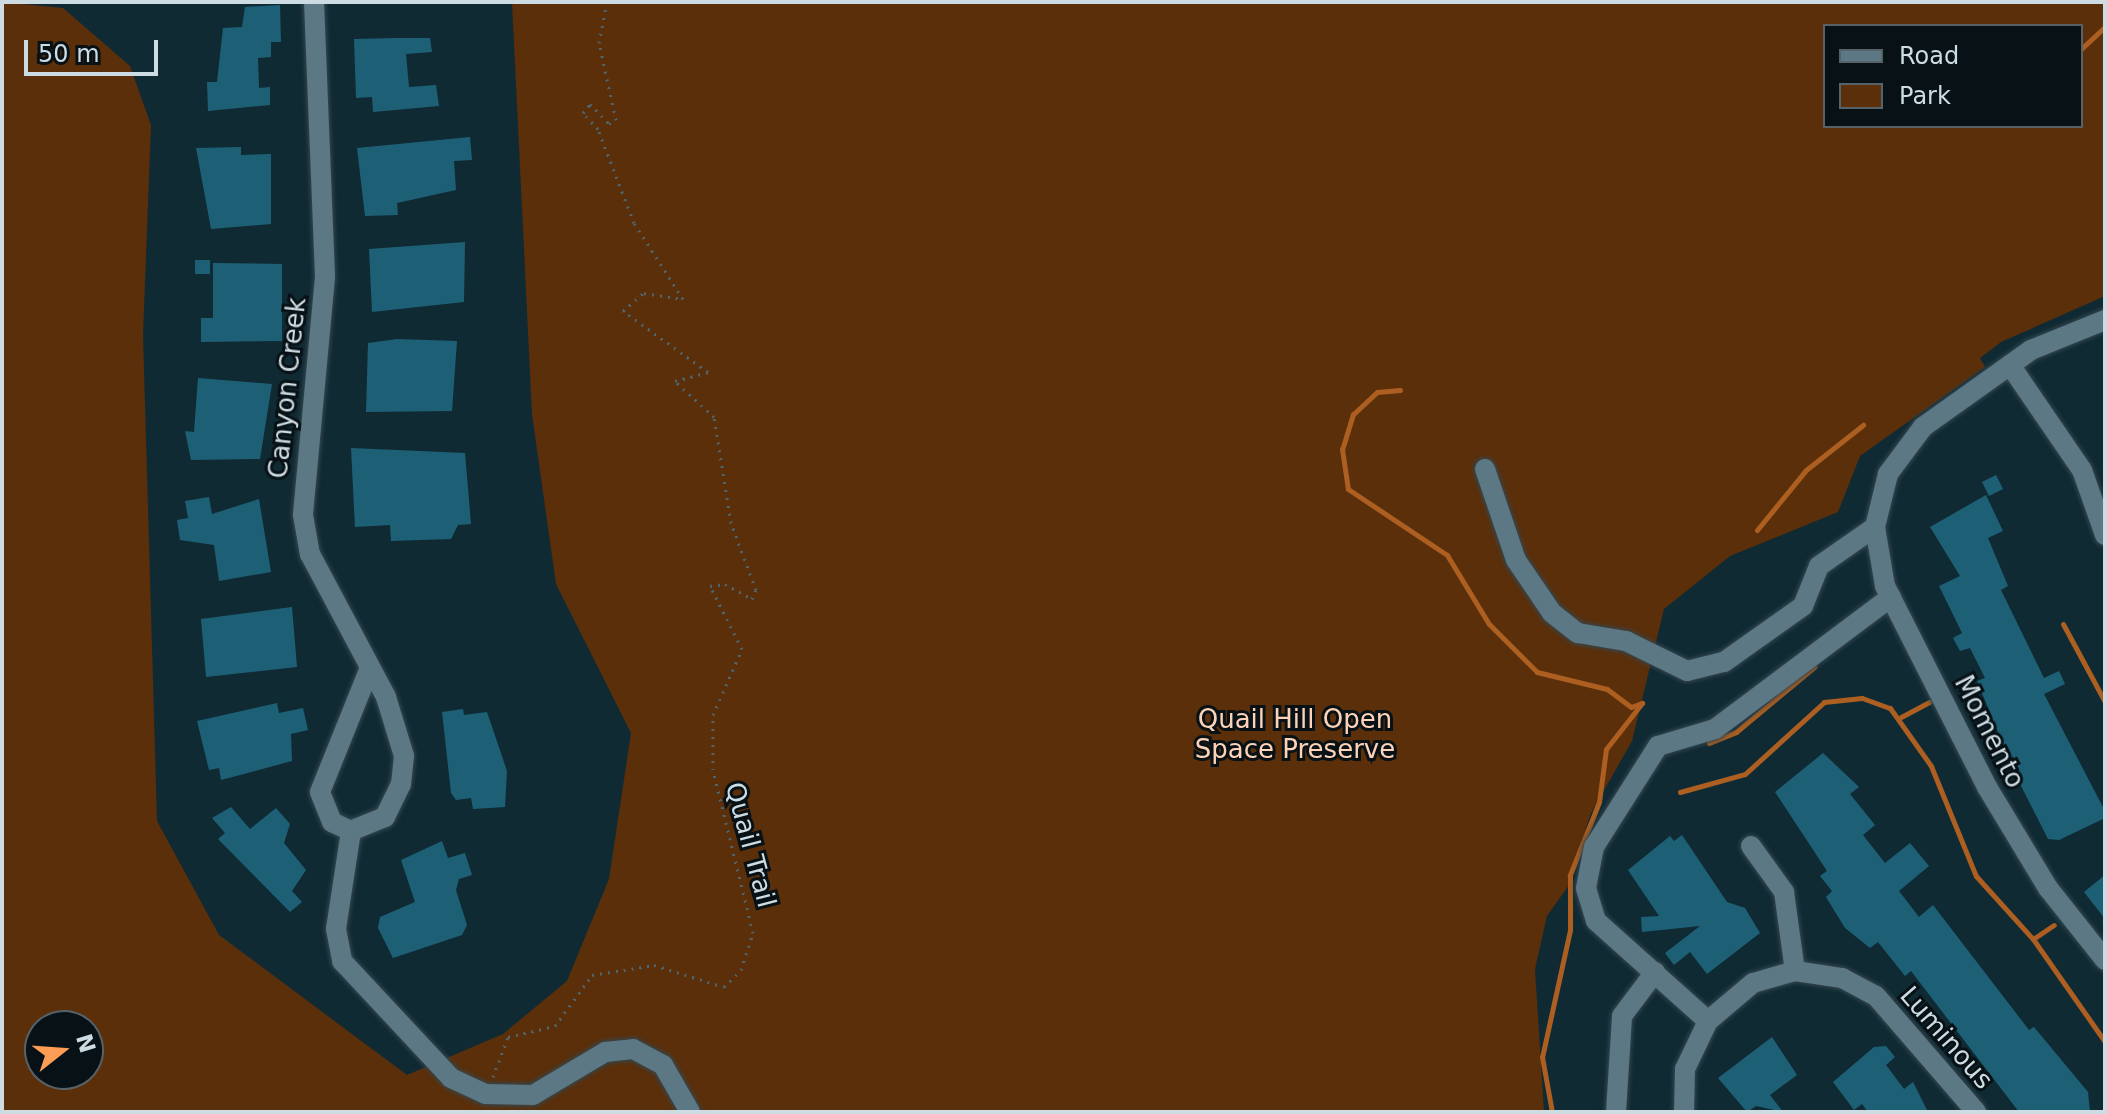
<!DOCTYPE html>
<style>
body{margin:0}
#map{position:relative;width:2107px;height:1114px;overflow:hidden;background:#102a34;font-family:"DejaVu Sans",sans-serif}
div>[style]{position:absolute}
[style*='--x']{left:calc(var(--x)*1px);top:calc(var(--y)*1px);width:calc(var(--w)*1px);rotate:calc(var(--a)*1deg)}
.green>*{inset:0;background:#5b2f0a}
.stream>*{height:5px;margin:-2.5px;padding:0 2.5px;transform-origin:2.5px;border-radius:2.5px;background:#ac5f20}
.building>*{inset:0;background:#1d6076}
.path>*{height:3px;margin-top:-1.5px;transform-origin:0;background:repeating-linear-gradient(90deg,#4e656d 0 2px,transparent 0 8px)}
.roads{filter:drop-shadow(0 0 2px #35474f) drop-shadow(0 0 2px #35474f)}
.minor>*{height:20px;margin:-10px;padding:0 10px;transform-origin:10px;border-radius:10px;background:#5c7884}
span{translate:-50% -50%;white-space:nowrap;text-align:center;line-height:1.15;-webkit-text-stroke:6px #071116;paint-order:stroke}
.street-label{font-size:26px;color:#ccdce2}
.park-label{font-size:26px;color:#fdd2b6}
.frame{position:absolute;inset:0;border:4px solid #ccdce2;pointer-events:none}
.legend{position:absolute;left:1823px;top:24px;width:260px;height:104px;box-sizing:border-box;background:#071116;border:2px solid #566268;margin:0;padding:10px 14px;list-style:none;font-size:24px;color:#ccdce2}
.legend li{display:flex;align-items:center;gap:16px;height:40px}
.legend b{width:40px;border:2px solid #566268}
.north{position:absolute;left:24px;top:1010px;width:80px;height:80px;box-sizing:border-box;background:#071116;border:2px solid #566268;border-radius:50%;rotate:73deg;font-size:22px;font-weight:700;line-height:32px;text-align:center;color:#ccdce2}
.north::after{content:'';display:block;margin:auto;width:28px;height:36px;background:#fd9d55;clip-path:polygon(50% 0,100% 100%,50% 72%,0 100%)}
.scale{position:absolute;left:24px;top:40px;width:134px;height:36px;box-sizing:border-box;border:4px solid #ccdce2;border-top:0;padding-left:10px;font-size:24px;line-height:28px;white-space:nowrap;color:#ccdce2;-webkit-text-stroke:6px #071116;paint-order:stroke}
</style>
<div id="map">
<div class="green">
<i style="clip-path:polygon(evenodd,2px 2px,63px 8px,130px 66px,151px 125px,143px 335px,157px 821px,219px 935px,407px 1075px,503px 1034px,567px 981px,609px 879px,631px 733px,556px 584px,532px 414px,512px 2px,2105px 2px,2105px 296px,2001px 342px,1980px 358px,1985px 367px,1860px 456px,1838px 512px,1730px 556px,1664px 609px,1632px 741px,1590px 815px,1569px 885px,1547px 916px,1535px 969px,1544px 1112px,2px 1112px,2px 2px,1825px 26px,2081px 26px,2081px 126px,1825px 126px,1825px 26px,2px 2px,40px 1026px,88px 1026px,88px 1074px,40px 1074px,40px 1026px)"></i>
</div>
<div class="stream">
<i style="--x:2081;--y:49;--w:33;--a:-43"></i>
<i style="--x:1400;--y:390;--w:23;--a:175"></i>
<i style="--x:1377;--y:392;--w:33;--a:137"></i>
<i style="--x:1353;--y:414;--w:37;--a:107"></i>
<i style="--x:1342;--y:449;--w:40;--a:81.5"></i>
<i style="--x:1348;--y:489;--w:119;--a:33.7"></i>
<i style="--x:1447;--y:555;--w:81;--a:58.7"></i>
<i style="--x:1489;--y:624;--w:68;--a:45"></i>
<i style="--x:1537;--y:672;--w:72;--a:13.7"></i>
<i style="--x:1607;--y:689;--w:30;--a:37"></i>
<i style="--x:1631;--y:707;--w:12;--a:-20"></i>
<i style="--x:1642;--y:703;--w:58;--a:128"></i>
<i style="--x:1606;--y:749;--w:53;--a:97.5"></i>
<i style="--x:1599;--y:802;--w:79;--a:111.7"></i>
<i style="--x:1570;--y:875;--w:55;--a:90"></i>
<i style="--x:1570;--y:930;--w:130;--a:102.4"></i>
<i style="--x:1542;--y:1057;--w:56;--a:79.7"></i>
<i style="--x:1757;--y:530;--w:77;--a:-50.8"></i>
<i style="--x:1806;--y:470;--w:73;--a:-38.3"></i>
<i style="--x:2063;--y:624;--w:89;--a:61.7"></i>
<i style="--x:1901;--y:717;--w:32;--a:-28"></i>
<i style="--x:1709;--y:743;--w:29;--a:-22"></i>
<i style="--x:1736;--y:732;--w:102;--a:-39.8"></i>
<i style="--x:1680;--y:792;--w:67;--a:-15.5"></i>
<i style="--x:1745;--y:774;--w:107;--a:-42.3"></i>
<i style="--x:1824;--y:702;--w:38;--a:-6"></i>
<i style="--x:1862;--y:698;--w:30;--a:20"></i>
<i style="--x:1890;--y:708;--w:71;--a:54.7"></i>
<i style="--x:1931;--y:766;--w:119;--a:67.8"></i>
<i style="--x:1976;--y:876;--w:85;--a:47.9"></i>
<i style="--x:2033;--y:939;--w:126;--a:55"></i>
<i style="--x:2033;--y:939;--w:25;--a:-34"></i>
</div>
<div class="building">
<i style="clip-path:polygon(280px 5px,281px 42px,271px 42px,271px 57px,258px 58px,259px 88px,270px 87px,270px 105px,208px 111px,207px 82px,217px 82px,223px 28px,242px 27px,245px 7px)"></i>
<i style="clip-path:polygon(394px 38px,430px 38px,432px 52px,406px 54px,409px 87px,436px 85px,439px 106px,373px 112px,372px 97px,356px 98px,354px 39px)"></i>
<i style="clip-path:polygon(470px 137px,472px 160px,454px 161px,456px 190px,397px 203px,398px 215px,365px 216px,357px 148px)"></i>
<i style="clip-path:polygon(241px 147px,241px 155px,271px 154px,271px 224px,211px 229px,196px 148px)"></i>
<i style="clip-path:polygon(465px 242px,464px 302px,372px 312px,369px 249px)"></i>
<i style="clip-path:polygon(195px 260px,210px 260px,210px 274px,195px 274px)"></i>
<i style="clip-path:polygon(213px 263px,282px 264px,282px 341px,201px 342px,201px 318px,213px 318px)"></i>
<i style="clip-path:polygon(397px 339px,457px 341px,452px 411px,366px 412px,368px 343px)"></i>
<i style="clip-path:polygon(198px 378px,272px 384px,260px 459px,191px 460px,185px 431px,194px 432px)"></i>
<i style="clip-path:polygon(351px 448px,465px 453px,471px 524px,458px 525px,451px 539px,391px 541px,390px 525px,355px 527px)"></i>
<i style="clip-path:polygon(1996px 475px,2003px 489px,1989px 496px,1982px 482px)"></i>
<i style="clip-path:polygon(1986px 495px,2003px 531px,1988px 538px,2008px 586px,2001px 590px,2044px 678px,2059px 671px,2065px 684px,2044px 694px,2105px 811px,2105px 818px,2059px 840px,2048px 839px,2016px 776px,1977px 681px,1985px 678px,1970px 648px,1960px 651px,1953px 638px,1962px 633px,1939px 586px,1960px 576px,1930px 527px)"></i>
<i style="clip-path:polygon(209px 497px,212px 514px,259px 499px,271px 572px,219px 581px,214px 545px,180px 540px,177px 520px,188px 518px,185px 501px)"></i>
<i style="clip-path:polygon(292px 607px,297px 667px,206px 677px,201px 619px)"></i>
<i style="clip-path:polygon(277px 703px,279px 713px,303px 708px,308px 730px,291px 734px,292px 761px,221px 780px,219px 768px,209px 770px,197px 721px)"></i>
<i style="clip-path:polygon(463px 709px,464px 715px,487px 712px,507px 771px,505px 807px,473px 809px,471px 798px,456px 800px,451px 793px,442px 712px)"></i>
<i style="clip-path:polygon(1823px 753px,1859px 787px,1850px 794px,1875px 825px,1863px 835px,1885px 863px,1910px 843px,1929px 866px,1899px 891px,1919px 917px,1933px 905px,2029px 1030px,2034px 1027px,2088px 1092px,2090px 1112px,2019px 1112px,1911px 971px,1905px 976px,1878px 942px,1870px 948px,1845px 928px,1826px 897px,1832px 891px,1820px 876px,1827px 871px,1775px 792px)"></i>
<i style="clip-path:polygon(231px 807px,250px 829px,276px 808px,290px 824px,284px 843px,306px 870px,292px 891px,302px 902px,290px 912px,218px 839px,225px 833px,212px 818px)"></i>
<i style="clip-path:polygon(1682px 835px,1727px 902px,1745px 908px,1760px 933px,1707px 974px,1690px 952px,1674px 965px,1665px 953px,1700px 926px,1642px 932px,1641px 917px,1659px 916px,1628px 870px,1670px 836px,1674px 841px)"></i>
<i style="clip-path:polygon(442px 841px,448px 858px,465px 853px,472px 875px,459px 879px,456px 890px,467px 925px,462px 935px,393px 958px,378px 928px,380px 917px,415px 902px,401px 860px)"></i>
<i style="clip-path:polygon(2105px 875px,2105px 919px,2084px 892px)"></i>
<i style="clip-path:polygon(1772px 1037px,1797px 1075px,1770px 1095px,1783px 1112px,1756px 1106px,1747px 1112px,1718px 1078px)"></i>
<i style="clip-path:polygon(1886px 1046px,1895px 1057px,1886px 1065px,1904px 1089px,1913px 1082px,1928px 1112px,1868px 1112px,1862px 1104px,1854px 1110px,1833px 1082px,1874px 1047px)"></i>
</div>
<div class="path">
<i style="--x:493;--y:1077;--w:43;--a:-69.4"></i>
<i style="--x:508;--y:1037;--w:48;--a:-13.2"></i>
<i style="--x:555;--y:1026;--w:63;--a:-54"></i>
<i style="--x:592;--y:975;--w:63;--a:-9.2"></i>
<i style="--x:654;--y:965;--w:73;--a:17.4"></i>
<i style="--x:724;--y:987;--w:24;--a:-45"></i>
<i style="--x:741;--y:970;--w:39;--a:-72"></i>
<i style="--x:753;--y:933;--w:168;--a:-103.8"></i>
<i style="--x:713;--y:770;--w:55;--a:-90"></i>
<i style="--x:713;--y:715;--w:72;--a:-66.3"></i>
<i style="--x:742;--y:649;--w:71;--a:-116.9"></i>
<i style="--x:710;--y:586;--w:15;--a:-8"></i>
<i style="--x:725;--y:584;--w:31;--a:29"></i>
<i style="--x:752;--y:599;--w:10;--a:-66"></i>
<i style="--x:756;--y:590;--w:72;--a:-110.5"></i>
<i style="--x:731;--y:523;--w:107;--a:-99.1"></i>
<i style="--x:714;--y:417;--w:53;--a:-137.3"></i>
<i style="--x:675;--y:381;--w:34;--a:-15"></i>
<i style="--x:708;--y:372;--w:105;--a:-144.3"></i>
<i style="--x:623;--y:311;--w:28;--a:-41"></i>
<i style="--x:644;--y:293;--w:39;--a:9"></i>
<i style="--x:683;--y:299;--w:90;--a:-122.8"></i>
<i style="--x:634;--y:223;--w:101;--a:-111"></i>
<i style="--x:598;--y:129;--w:22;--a:-133"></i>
<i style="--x:583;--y:113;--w:11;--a:-52"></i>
<i style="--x:590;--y:104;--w:28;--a:46"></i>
<i style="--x:609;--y:124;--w:8;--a:-30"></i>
<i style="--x:616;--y:120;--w:79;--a:-102.4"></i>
<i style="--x:599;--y:43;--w:42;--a:-79"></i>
</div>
<div class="roads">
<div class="minor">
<i style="--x:314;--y:2;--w:275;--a:87.7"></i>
<i style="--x:325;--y:277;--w:239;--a:95.3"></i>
<i style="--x:303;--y:515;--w:40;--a:80"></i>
<i style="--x:310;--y:554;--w:162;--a:62"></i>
<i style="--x:386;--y:697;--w:62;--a:73"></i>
<i style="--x:404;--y:756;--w:28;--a:96"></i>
<i style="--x:401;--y:784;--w:37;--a:116"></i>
<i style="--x:385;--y:817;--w:37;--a:158"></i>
<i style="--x:351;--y:831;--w:21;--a:-155"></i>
<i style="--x:332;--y:822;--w:32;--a:-112"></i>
<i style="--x:320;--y:792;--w:131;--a:-68.1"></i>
<i style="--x:2105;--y:320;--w:80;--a:157.9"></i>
<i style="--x:2031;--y:350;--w:133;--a:144.5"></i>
<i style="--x:1923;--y:427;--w:59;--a:126.7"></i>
<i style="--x:1888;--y:474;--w:55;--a:103.8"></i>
<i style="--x:1875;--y:527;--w:60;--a:80.4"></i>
<i style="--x:1885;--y:586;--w:225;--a:63.1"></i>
<i style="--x:1987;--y:787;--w:118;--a:58.9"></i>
<i style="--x:2048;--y:888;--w:92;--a:51.6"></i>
<i style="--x:2010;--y:365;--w:127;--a:55.6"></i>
<i style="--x:2082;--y:470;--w:69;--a:70.5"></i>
<i style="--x:1485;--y:469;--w:96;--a:71.2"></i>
<i style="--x:1516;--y:560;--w:64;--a:55.8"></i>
<i style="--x:1552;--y:613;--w:33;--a:38"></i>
<i style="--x:1578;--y:633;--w:49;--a:9.5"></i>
<i style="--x:1626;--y:641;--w:68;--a:26.2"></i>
<i style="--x:1687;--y:671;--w:38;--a:-14"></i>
<i style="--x:1724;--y:662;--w:97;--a:-35.3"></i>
<i style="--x:1803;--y:606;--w:43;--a:-68.2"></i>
<i style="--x:1819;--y:566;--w:68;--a:-34.9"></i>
<i style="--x:351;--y:831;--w:99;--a:98.7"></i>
<i style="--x:336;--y:929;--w:33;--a:79"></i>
<i style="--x:342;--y:961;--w:160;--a:47"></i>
<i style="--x:451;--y:1078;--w:38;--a:25"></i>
<i style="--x:486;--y:1094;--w:47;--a:1.2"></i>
<i style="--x:533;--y:1095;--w:84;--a:-30.8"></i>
<i style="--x:605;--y:1052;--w:28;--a:-6"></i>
<i style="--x:633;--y:1049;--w:34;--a:28"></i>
<i style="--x:663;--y:1065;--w:54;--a:60.1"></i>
<i style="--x:1751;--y:846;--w:57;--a:54.3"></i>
<i style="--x:1784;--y:892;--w:80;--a:82.1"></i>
<i style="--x:1708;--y:1021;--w:150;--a:-138.2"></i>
<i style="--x:1596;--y:921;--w:34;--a:-107"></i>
<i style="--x:1586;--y:888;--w:42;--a:-79"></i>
<i style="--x:1594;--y:847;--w:120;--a:-57.6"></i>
<i style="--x:1658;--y:746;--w:59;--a:-16.6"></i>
<i style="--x:1715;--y:729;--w:220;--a:-36.9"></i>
<i style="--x:1616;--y:1112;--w:96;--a:-86.4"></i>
<i style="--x:1622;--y:1016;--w:55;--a:-53.1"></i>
<i style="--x:1684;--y:1112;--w:43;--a:-88.7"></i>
<i style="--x:1685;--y:1069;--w:53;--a:-64.4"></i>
<i style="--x:1708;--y:1021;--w:59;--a:-40.2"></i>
<i style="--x:1753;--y:983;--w:44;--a:-15.9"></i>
<i style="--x:1795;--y:971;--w:48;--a:8.5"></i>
<i style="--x:1842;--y:978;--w:38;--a:28"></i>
<i style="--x:1876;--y:996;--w:153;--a:49.2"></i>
</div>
</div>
<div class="street-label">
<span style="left:288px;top:388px;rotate:-84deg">Canyon Creek</span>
<span style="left:1989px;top:732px;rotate:63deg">Momento</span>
<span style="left:750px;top:845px;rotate:75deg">Quail Trail</span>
<span style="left:1946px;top:1038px;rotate:49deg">Luminous</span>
</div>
<div class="park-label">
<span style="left:1295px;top:735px">Quail Hill Open<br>Space Preserve</span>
</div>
<div class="frame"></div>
<ul class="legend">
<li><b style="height:10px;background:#5c7884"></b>Road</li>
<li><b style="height:22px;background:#5b2f0a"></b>Park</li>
</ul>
<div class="north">N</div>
<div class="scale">50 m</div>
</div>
